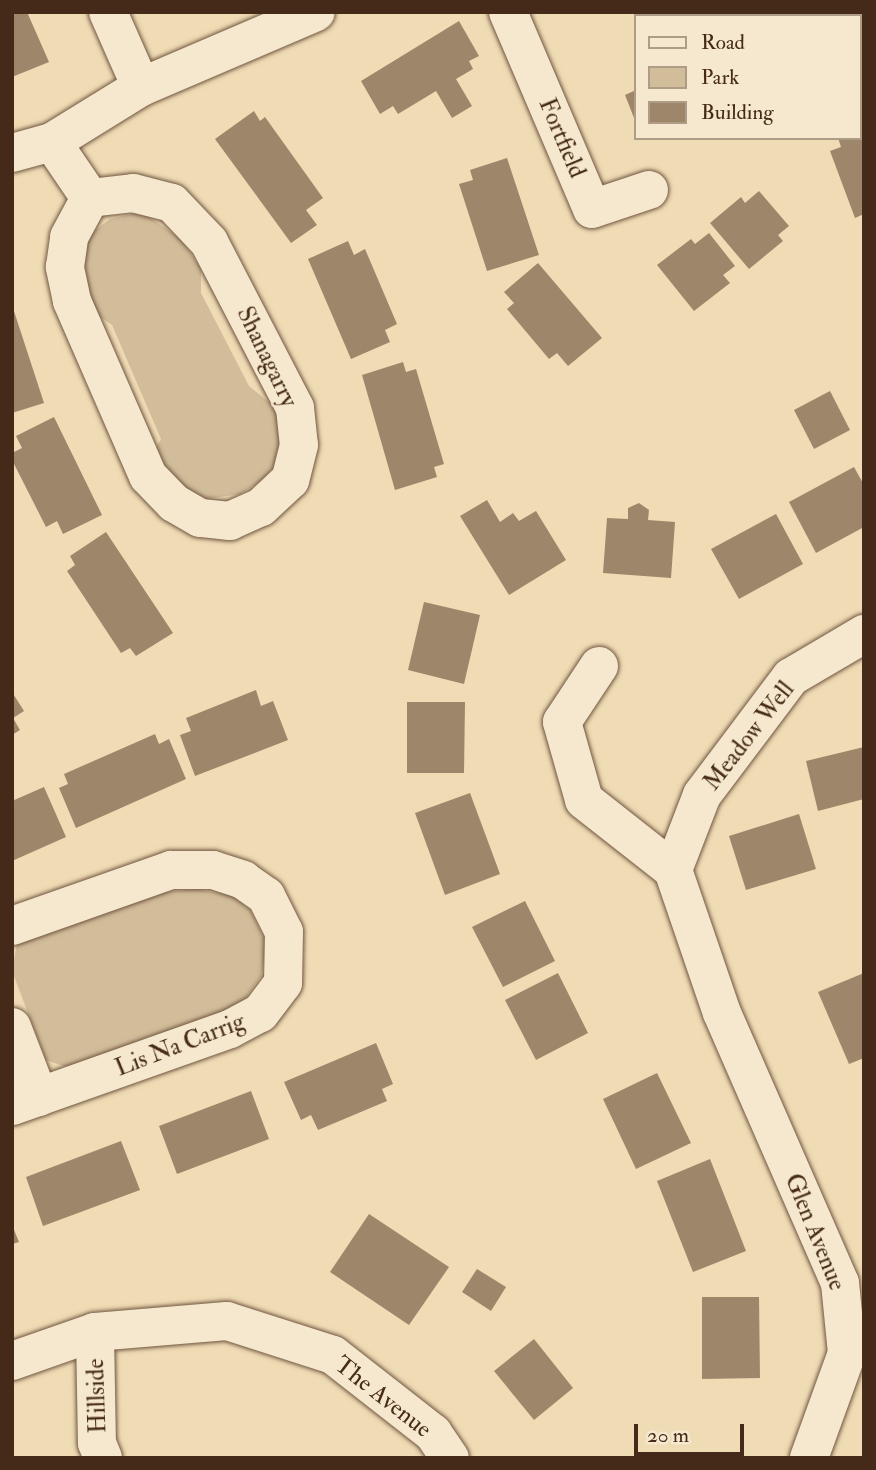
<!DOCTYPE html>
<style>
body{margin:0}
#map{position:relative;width:876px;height:1470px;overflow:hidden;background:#efdbb4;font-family:"IM FELL Double Pica",serif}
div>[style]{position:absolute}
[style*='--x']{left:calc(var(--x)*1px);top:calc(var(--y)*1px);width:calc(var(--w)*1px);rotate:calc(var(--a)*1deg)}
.green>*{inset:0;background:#d2bd9a}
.building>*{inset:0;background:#9e866a}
.roads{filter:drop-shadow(0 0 2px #705640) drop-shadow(0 0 2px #705640)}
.minor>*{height:38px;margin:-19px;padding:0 19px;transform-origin:19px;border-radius:19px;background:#f5e8ce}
span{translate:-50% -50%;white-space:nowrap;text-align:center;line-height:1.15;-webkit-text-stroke:5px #f5e8ce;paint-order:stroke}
.street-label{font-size:24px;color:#462a19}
.frame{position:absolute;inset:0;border:14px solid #462a19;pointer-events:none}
.legend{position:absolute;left:634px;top:14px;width:228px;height:126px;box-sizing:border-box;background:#f5e8ce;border:2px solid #af9c86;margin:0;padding:9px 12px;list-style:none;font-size:21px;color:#462a19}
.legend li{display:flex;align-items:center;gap:14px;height:35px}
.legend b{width:35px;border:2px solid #af9c86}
.scale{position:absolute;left:634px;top:1424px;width:110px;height:32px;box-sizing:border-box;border:4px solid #462a19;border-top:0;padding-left:9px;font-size:21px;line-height:24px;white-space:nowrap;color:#462a19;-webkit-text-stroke:5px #f5e8ce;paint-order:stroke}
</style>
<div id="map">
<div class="green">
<i style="clip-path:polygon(142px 212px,181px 239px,201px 269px,201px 293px,249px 386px,276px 408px,281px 457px,263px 480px,240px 494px,199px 500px,169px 478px,155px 450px,161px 439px,112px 325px,93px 312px,82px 266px,89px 235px,110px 219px)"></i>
<i style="clip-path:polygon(196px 889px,231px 895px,250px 910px,267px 945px,261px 976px,239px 1007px,72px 1069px,46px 1060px,12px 971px,17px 943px,163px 892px)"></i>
</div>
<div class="building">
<i style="clip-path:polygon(12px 12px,27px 12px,49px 62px,12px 77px)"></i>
<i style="clip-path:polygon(803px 12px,844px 12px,845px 16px,804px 16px)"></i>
<i style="clip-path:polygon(459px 21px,479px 56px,469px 61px,473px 69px,456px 79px,472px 106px,452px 118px,436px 91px,398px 114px,393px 106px,380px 114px,361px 81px)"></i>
<i style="clip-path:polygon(636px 90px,636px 123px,625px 95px)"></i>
<i style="clip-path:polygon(254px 111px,260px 121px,265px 117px,323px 198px,306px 210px,317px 225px,291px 243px,215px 139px)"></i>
<i style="clip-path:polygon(864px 125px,864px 214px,855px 218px,830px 151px,841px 147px,838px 138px,860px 138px)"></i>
<i style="clip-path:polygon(507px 158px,539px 255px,487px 271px,459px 184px,473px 180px,470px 170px)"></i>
<i style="clip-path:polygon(759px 191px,789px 226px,778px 235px,783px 241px,749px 269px,710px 223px,741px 197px,745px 203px)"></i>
<i style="clip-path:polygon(709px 233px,735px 266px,723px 275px,730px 283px,694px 311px,657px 265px,691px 239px,695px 244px)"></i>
<i style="clip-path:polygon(348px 241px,354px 255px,365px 249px,397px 324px,385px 330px,390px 342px,351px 359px,308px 259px)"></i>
<i style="clip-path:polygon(538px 263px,602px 338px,568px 366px,557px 353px,549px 359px,507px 309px,514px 303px,504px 292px)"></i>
<i style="clip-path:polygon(12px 305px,44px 403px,12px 413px)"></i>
<i style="clip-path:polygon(403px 362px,406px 372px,416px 369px,444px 464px,434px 467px,437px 477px,395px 490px,362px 375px)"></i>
<i style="clip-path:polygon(830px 391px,850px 430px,814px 449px,794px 410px)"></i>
<i style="clip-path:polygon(54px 417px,102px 515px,63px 534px,57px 521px,46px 527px,12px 460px,12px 453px,22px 448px,16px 436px)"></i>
<i style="clip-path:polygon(854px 467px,864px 485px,864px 527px,816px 553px,789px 502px)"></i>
<i style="clip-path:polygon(487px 500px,500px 522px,513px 513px,519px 521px,536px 511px,566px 560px,509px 595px,460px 516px)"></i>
<i style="clip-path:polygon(639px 503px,649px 510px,648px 520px,675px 522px,671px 578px,603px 573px,607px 518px,628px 519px,628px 508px)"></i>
<i style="clip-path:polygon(776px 514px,803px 564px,739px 599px,711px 549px)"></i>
<i style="clip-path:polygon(106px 532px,173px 633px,136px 656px,130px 648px,121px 653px,67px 571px,75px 565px,70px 556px)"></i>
<i style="clip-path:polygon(424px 602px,480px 615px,464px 684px,408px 670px)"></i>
<i style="clip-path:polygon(256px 690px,261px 706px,273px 701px,288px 740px,195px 776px,180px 735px,191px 731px,186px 718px)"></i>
<i style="clip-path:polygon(12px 692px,24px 711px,13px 718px,20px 730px,12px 735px)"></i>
<i style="clip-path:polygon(407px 702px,465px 702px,464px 773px,407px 773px)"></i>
<i style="clip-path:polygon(155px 734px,159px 744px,169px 739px,186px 779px,76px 828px,59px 788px,68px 784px,64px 774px)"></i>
<i style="clip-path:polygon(864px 747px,864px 799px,818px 811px,806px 761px)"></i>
<i style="clip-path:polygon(44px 787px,66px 837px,12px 861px,12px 801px)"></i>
<i style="clip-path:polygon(470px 793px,500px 874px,445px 895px,415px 813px)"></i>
<i style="clip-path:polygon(799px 814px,816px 869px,746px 890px,729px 836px)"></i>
<i style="clip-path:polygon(525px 901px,555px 961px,503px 987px,472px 927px)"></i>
<i style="clip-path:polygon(558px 973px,588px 1033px,536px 1060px,505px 1000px)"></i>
<i style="clip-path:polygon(864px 973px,864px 1058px,849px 1064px,818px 992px)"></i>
<i style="clip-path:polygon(376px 1043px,393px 1084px,382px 1089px,387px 1101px,318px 1130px,311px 1115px,301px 1120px,284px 1082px)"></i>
<i style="clip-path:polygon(657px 1073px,691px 1143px,636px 1169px,603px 1099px)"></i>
<i style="clip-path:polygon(251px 1091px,269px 1139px,177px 1174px,159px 1126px)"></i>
<i style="clip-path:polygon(121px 1141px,140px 1190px,43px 1226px,26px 1177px)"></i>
<i style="clip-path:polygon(710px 1159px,746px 1251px,693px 1272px,657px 1181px)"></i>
<i style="clip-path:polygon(369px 1214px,449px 1267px,409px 1325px,330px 1272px)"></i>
<i style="clip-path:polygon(12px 1225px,19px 1242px,12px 1244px)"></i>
<i style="clip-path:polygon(477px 1269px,506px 1287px,491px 1311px,462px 1292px)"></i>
<i style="clip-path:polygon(702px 1297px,759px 1297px,760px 1378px,702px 1379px)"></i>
<i style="clip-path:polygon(534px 1339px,573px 1388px,534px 1420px,494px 1371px)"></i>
</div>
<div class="roads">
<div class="minor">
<i style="--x:108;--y:12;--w:82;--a:66.3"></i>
<i style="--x:508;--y:12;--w:214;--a:66.9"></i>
<i style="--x:592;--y:209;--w:60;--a:-18.4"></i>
<i style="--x:52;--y:142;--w:68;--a:55.8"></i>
<i style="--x:90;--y:198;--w:43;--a:-6.6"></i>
<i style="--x:133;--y:193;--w:40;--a:14.4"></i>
<i style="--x:172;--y:203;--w:54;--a:46.5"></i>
<i style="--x:209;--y:242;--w:187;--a:62.6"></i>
<i style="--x:295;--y:408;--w:37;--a:84"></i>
<i style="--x:299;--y:445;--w:36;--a:104"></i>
<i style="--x:290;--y:480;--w:40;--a:137"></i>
<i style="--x:261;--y:507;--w:34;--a:156"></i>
<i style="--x:230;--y:521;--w:30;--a:-174"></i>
<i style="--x:200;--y:518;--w:30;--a:-150"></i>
<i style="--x:174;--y:503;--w:37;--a:-134"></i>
<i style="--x:148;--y:476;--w:191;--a:-113.5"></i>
<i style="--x:72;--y:301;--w:35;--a:-102"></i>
<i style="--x:65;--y:267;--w:30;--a:-82"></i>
<i style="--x:69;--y:237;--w:44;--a:-61.7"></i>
<i style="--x:12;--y:153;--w:41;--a:-15.4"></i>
<i style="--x:52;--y:142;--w:105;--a:-31.7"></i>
<i style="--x:141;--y:87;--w:190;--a:-23.2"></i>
<i style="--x:599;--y:666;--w:67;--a:123.5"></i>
<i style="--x:562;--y:722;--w:81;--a:74.2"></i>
<i style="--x:584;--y:800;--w:113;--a:38.2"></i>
<i style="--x:673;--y:870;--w:151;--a:71.1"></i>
<i style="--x:722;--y:1013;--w:295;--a:66.4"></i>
<i style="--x:840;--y:1283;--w:70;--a:84.3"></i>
<i style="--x:847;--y:1353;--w:112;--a:109.9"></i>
<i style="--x:673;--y:870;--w:80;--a:-68.9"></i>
<i style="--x:702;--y:795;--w:148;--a:-53"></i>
<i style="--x:791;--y:677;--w:85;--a:-30.5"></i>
<i style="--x:12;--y:926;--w:169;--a:-19.4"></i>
<i style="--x:171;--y:870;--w:42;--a:0"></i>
<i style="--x:213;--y:870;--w:32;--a:18"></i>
<i style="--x:243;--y:880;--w:28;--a:35"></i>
<i style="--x:266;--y:896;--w:40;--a:63.4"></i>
<i style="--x:284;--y:932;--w:51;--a:91.1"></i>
<i style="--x:283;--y:983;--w:38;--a:127"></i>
<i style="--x:260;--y:1013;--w:34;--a:152"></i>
<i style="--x:230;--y:1029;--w:231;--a:160.5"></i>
<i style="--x:12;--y:1027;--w:75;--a:68.9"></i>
<i style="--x:95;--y:1332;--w:111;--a:89"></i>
<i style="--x:97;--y:1443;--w:16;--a:68"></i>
<i style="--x:12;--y:1361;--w:88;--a:-19.3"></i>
<i style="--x:95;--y:1332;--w:132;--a:-4.8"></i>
<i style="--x:227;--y:1321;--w:111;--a:17.8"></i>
<i style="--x:333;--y:1355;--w:127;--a:38"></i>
<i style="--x:433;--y:1433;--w:30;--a:56"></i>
</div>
</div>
<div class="street-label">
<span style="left:562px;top:138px;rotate:67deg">Fortfield</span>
<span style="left:267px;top:357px;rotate:64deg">Shanagarry</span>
<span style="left:749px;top:736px;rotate:-52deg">Meadow Well</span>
<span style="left:180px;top:1045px;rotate:-21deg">Lis Na Carrig</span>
<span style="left:815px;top:1232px;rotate:68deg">Glen Avenue</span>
<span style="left:97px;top:1396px;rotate:-92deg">Hillside</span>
<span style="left:383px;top:1397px;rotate:38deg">The Avenue</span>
</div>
<div class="frame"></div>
<ul class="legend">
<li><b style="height:9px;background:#f5e8ce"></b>Road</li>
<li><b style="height:19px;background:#d2bd9a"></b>Park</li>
<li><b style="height:19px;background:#9e866a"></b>Building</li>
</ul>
<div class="scale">20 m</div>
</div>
